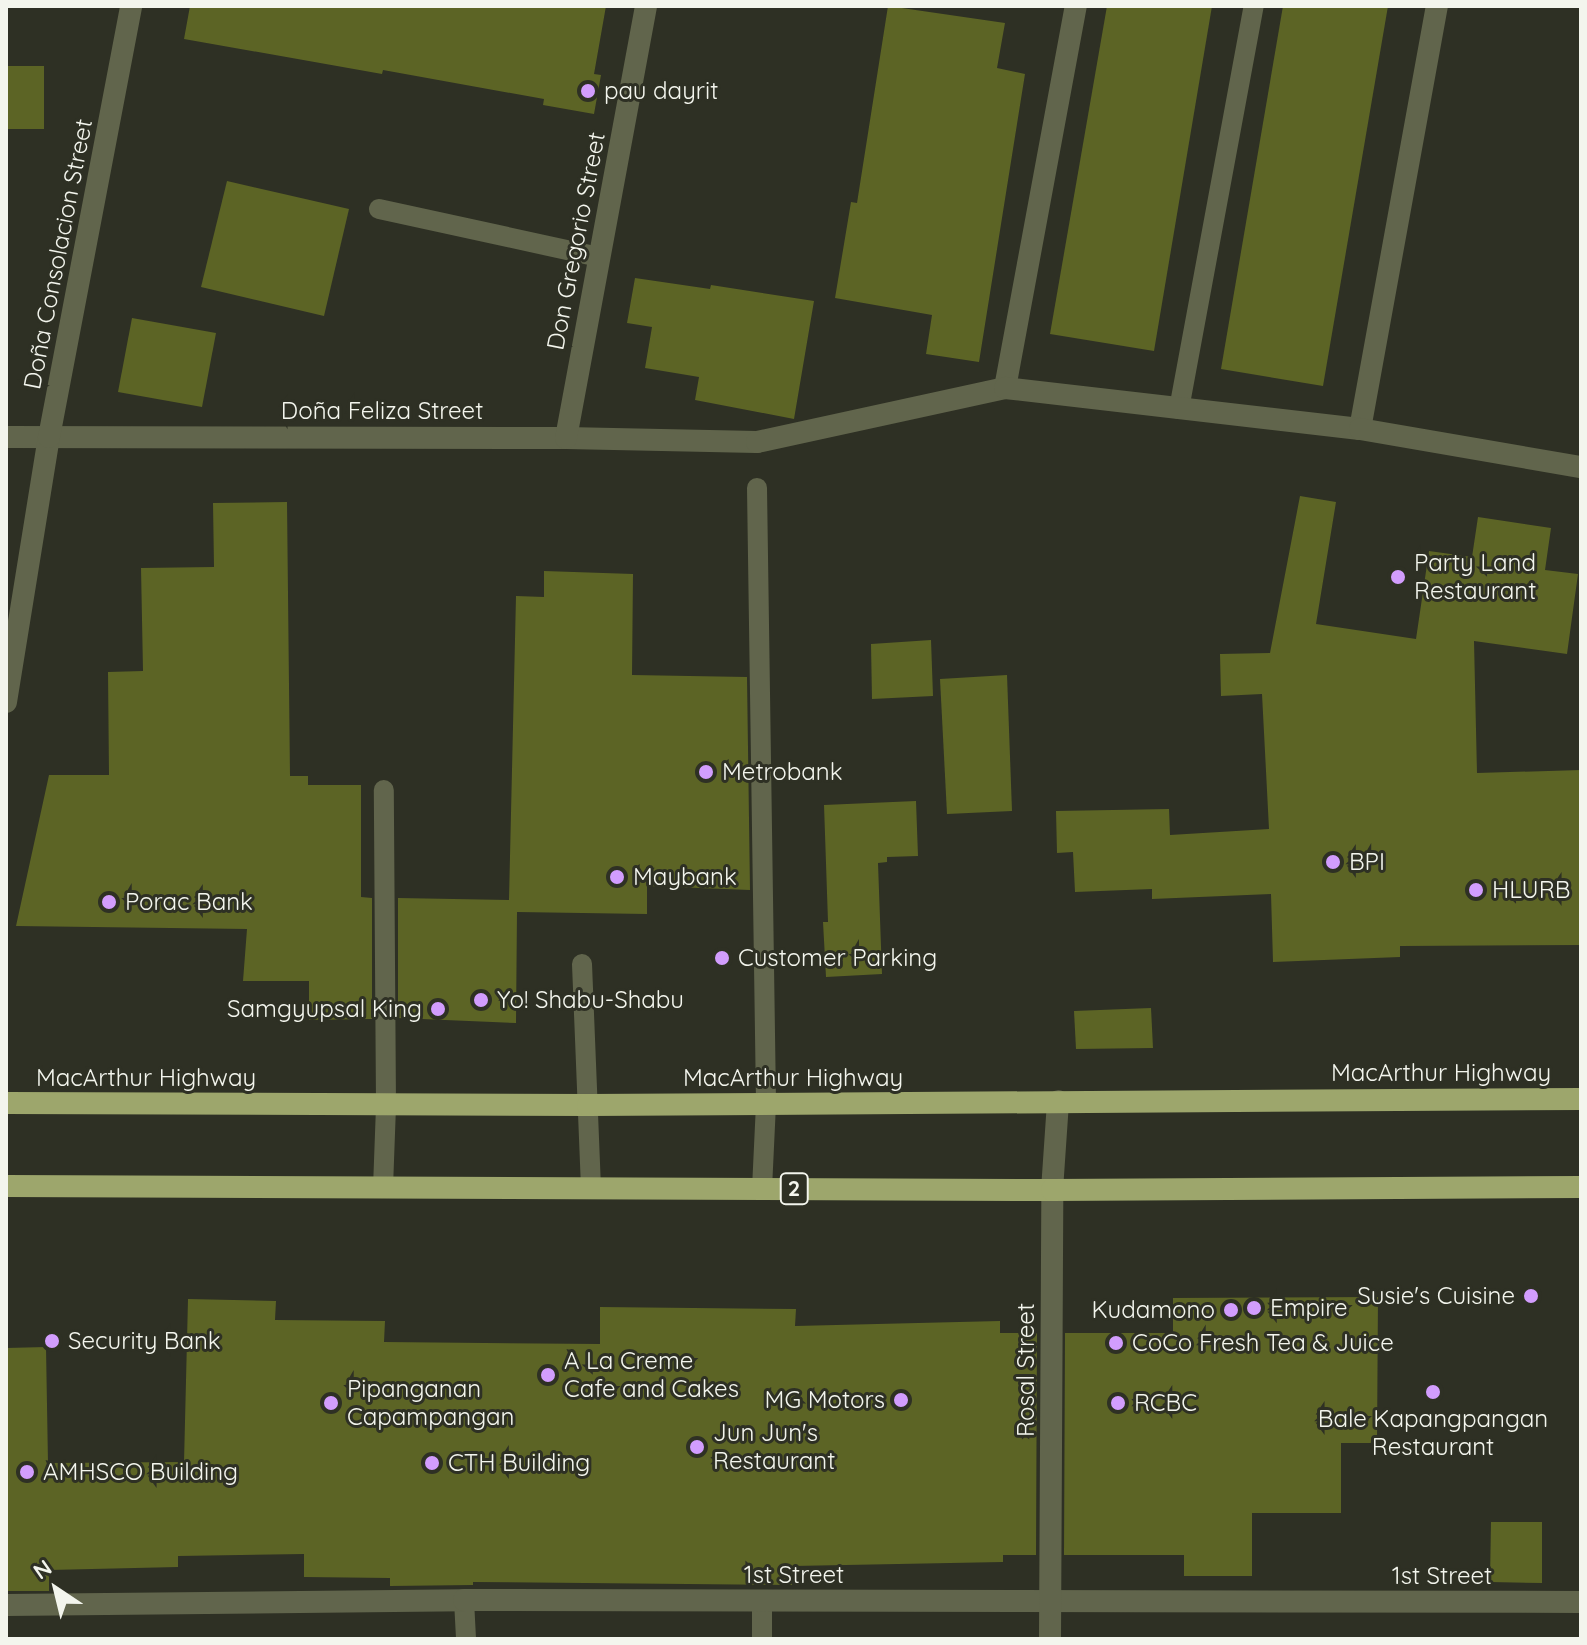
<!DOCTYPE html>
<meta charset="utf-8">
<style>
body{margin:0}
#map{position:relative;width:1587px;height:1645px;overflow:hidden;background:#2e3024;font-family:Quicksand,sans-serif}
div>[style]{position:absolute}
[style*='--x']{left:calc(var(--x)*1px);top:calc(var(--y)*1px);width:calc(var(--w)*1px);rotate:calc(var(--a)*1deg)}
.building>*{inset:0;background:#5c6425}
.service>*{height:20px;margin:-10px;padding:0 10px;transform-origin:10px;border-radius:10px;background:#61654c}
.minor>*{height:22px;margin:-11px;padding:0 11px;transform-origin:11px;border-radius:11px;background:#61654c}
.trunk>*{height:22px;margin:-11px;padding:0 11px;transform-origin:11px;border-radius:11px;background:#9da66c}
.dots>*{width:22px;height:22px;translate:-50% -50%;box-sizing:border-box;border:4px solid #2e3024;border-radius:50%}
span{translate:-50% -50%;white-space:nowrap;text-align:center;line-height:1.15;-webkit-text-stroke:6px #2e3024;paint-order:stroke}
.shield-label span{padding:2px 6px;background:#2e3024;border:2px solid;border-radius:6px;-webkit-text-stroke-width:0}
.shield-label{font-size:22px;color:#f3f5ed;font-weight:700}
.poi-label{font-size:24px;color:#f3f5ed}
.left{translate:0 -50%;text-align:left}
.right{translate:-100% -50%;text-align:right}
.street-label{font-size:24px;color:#f3f5ed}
.frame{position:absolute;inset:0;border:8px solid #f3f5ed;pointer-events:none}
.north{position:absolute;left:16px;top:1549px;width:80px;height:80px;-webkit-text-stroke:6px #2e3024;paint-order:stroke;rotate:325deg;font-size:22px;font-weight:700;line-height:32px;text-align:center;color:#f3f5ed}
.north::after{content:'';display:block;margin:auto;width:28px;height:36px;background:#f3f5ed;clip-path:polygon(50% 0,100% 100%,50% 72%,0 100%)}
</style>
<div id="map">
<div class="building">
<i style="clip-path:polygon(190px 6px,606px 6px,594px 74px,601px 75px,594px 114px,543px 105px,544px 99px,383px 70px,382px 74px,184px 39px)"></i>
<i style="clip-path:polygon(888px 6px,1005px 23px,997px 68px,1025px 74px,979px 362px,926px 354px,932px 315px,835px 298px,851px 202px,857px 203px)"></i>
<i style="clip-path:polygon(1107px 6px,1212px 6px,1154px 351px,1050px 334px)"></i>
<i style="clip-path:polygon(1283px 6px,1388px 6px,1323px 386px,1221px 369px)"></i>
<i style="clip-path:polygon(6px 66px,44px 66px,44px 129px,6px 129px)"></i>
<i style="clip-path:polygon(227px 181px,349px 209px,324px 316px,201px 287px)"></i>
<i style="clip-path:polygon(635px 278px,710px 289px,711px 285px,814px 301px,794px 419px,695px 400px,699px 377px,645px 368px,652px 327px,627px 323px)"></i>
<i style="clip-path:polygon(132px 318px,216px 333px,202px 407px,118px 392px)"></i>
<i style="clip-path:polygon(1300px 496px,1336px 502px,1316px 624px,1416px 639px,1429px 551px,1472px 557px,1478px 517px,1551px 528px,1545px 570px,1578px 574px,1567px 654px,1474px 641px,1477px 773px,1581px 770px,1581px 945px,1400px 946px,1400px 957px,1273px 962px,1271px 894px,1152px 899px,1152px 889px,1075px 892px,1073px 852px,1057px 853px,1056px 811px,1169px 809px,1170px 835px,1269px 829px,1262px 694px,1221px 696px,1220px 654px,1270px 653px)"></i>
<i style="clip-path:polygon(287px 502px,290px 776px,308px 776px,308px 785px,361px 785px,361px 897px,372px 898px,372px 1019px,309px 1020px,309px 981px,243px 981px,247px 929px,16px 926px,49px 775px,109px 775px,108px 672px,143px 671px,141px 568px,214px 567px,213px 503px)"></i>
<i style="clip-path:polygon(544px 571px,633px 574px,632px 675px,747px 677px,750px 890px,647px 886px,647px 914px,517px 912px,516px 1023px,398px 1018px,398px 898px,509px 900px,516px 596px,544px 597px)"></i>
<i style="clip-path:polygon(931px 640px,933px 696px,872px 699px,871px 644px)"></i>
<i style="clip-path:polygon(1007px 675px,1012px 811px,947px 814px,940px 679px)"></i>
<i style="clip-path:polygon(916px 801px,918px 856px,887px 857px,887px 862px,878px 863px,882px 974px,826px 977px,823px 922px,828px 922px,824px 805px)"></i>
<i style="clip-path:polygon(1151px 1008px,1153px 1048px,1076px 1049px,1074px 1011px)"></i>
<i style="clip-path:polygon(1378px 1297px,1377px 1443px,1341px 1443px,1341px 1513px,1252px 1513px,1252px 1576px,1184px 1576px,1184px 1555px,1064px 1555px,1065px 1333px,1173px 1333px,1173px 1298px)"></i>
<i style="clip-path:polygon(188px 1299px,276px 1301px,275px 1320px,385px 1321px,384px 1342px,600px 1344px,600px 1307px,796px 1309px,795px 1326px,1000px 1321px,1000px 1333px,1037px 1333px,1036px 1555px,1003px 1555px,1003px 1562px,793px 1566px,792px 1585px,473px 1582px,473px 1585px,390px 1586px,390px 1578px,304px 1577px,304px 1554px,178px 1556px,178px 1567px,49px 1570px,49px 1591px,6px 1591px,6px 1348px,46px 1347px,48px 1463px,184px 1462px)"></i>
<i style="clip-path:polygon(1491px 1522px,1542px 1522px,1542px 1583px,1490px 1582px)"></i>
</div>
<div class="service">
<i style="--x:379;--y:209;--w:225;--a:12.3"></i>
<i style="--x:1179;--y:409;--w:410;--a:-79.5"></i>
<i style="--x:757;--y:488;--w:616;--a:89.16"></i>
<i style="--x:766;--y:1104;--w:85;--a:92.7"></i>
<i style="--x:582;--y:964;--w:225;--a:87.7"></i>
<i style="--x:383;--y:1188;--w:83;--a:-87.9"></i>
<i style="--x:386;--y:1105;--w:315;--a:-90.4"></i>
<i style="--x:464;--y:1600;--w:39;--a:87"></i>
<i style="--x:762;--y:1600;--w:39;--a:90"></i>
</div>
<div class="minor">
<i style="--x:1005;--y:388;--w:389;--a:-79.5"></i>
<i style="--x:1360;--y:429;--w:430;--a:-79.7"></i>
<i style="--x:6;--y:437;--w:560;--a:0.1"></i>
<i style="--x:566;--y:438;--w:191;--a:1.2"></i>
<i style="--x:757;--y:442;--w:254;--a:-12.3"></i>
<i style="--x:1005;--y:388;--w:357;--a:6.6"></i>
<i style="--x:1360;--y:429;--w:224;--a:9.8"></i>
<i style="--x:566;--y:438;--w:439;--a:-79.5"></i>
<i style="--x:6;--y:702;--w:268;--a:-80.8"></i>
<i style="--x:49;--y:437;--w:439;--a:-79.2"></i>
<i style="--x:6;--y:1605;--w:458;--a:-0.6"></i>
<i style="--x:464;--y:1600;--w:1117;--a:0.1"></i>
<i style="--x:1050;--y:1639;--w:449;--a:-89.7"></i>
<i style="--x:1052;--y:1190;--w:89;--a:-86.1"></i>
</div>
<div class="trunk">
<i style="--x:6;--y:1103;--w:582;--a:0.2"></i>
<i style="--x:588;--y:1105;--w:993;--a:-0.35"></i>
<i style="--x:6;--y:1186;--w:1046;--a:0.22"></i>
<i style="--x:1052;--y:1190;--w:529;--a:-0.32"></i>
</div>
<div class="dots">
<i style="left:588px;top:91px;background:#d29dfd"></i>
<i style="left:1398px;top:577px;background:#d29dfd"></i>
<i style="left:706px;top:772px;background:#d29dfd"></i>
<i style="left:1333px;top:862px;background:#d29dfd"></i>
<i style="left:617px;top:877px;background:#d29dfd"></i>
<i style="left:1476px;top:890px;background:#d29dfd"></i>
<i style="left:109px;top:902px;background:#d29dfd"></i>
<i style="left:722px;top:958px;background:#d29dfd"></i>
<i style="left:481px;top:1000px;background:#d29dfd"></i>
<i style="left:438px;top:1009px;background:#d29dfd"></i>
<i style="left:1531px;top:1296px;background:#d29dfd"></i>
<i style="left:1254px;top:1308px;background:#d29dfd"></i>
<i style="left:1231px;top:1310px;background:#d29dfd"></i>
<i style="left:52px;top:1341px;background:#d29dfd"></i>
<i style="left:1116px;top:1343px;background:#d29dfd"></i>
<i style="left:548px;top:1375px;background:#d29dfd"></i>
<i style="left:1433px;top:1392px;background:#d29dfd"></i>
<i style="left:901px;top:1400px;background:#d29dfd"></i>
<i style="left:331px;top:1403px;background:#d29dfd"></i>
<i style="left:1118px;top:1403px;background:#d29dfd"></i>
<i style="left:697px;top:1447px;background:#d29dfd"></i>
<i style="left:432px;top:1463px;background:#d29dfd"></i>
<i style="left:27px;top:1472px;background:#d29dfd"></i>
</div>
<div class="shield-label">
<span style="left:794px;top:1189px">2</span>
</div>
<div class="poi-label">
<span class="left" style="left:604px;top:91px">pau dayrit</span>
<span class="left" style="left:1414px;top:577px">Party Land<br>Restaurant</span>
<span class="left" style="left:722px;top:772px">Metrobank</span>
<span class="left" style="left:1349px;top:862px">BPI</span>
<span class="left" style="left:633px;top:877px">Maybank</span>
<span class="left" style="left:1492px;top:890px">HLURB</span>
<span class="left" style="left:125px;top:902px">Porac Bank</span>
<span class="left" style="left:738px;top:958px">Customer Parking</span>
<span class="left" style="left:497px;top:1000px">Yo! Shabu-Shabu</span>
<span class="right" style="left:422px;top:1009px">Samgyupsal King</span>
<span class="right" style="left:1515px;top:1296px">Susie's Cuisine</span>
<span class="left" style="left:1270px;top:1308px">Empire</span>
<span class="right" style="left:1215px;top:1310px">Kudamono</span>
<span class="left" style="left:68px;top:1341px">Security Bank</span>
<span class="left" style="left:1132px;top:1343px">CoCo Fresh Tea &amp; Juice</span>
<span class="left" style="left:564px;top:1375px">A La Creme<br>Cafe and Cakes</span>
<span class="left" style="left:347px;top:1403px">Pipanganan<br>Capampangan</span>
<span class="right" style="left:885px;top:1400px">MG Motors</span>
<span class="left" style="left:1134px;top:1403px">RCBC</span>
<span style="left:1433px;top:1433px">Bale Kapangpangan<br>Restaurant</span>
<span class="left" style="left:713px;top:1447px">Jun Jun's<br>Restaurant</span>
<span class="left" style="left:448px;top:1463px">CTH Building</span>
<span class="left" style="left:43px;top:1472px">AMHSCO Building</span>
</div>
<div class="street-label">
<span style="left:576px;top:241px;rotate:-79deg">Don Gregorio Street</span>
<span style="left:58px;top:254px;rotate:-79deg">Doña Consolacion Street</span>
<span style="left:382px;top:411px">Doña Feliza Street</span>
<span style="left:1441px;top:1073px">MacArthur Highway</span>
<span style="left:146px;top:1078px">MacArthur Highway</span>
<span style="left:793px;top:1078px">MacArthur Highway</span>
<span style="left:1026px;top:1370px;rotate:-90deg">Rosal Street</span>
<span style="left:794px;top:1575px">1st Street</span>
<span style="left:1442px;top:1576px">1st Street</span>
</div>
<div class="frame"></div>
<div class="north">N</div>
</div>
